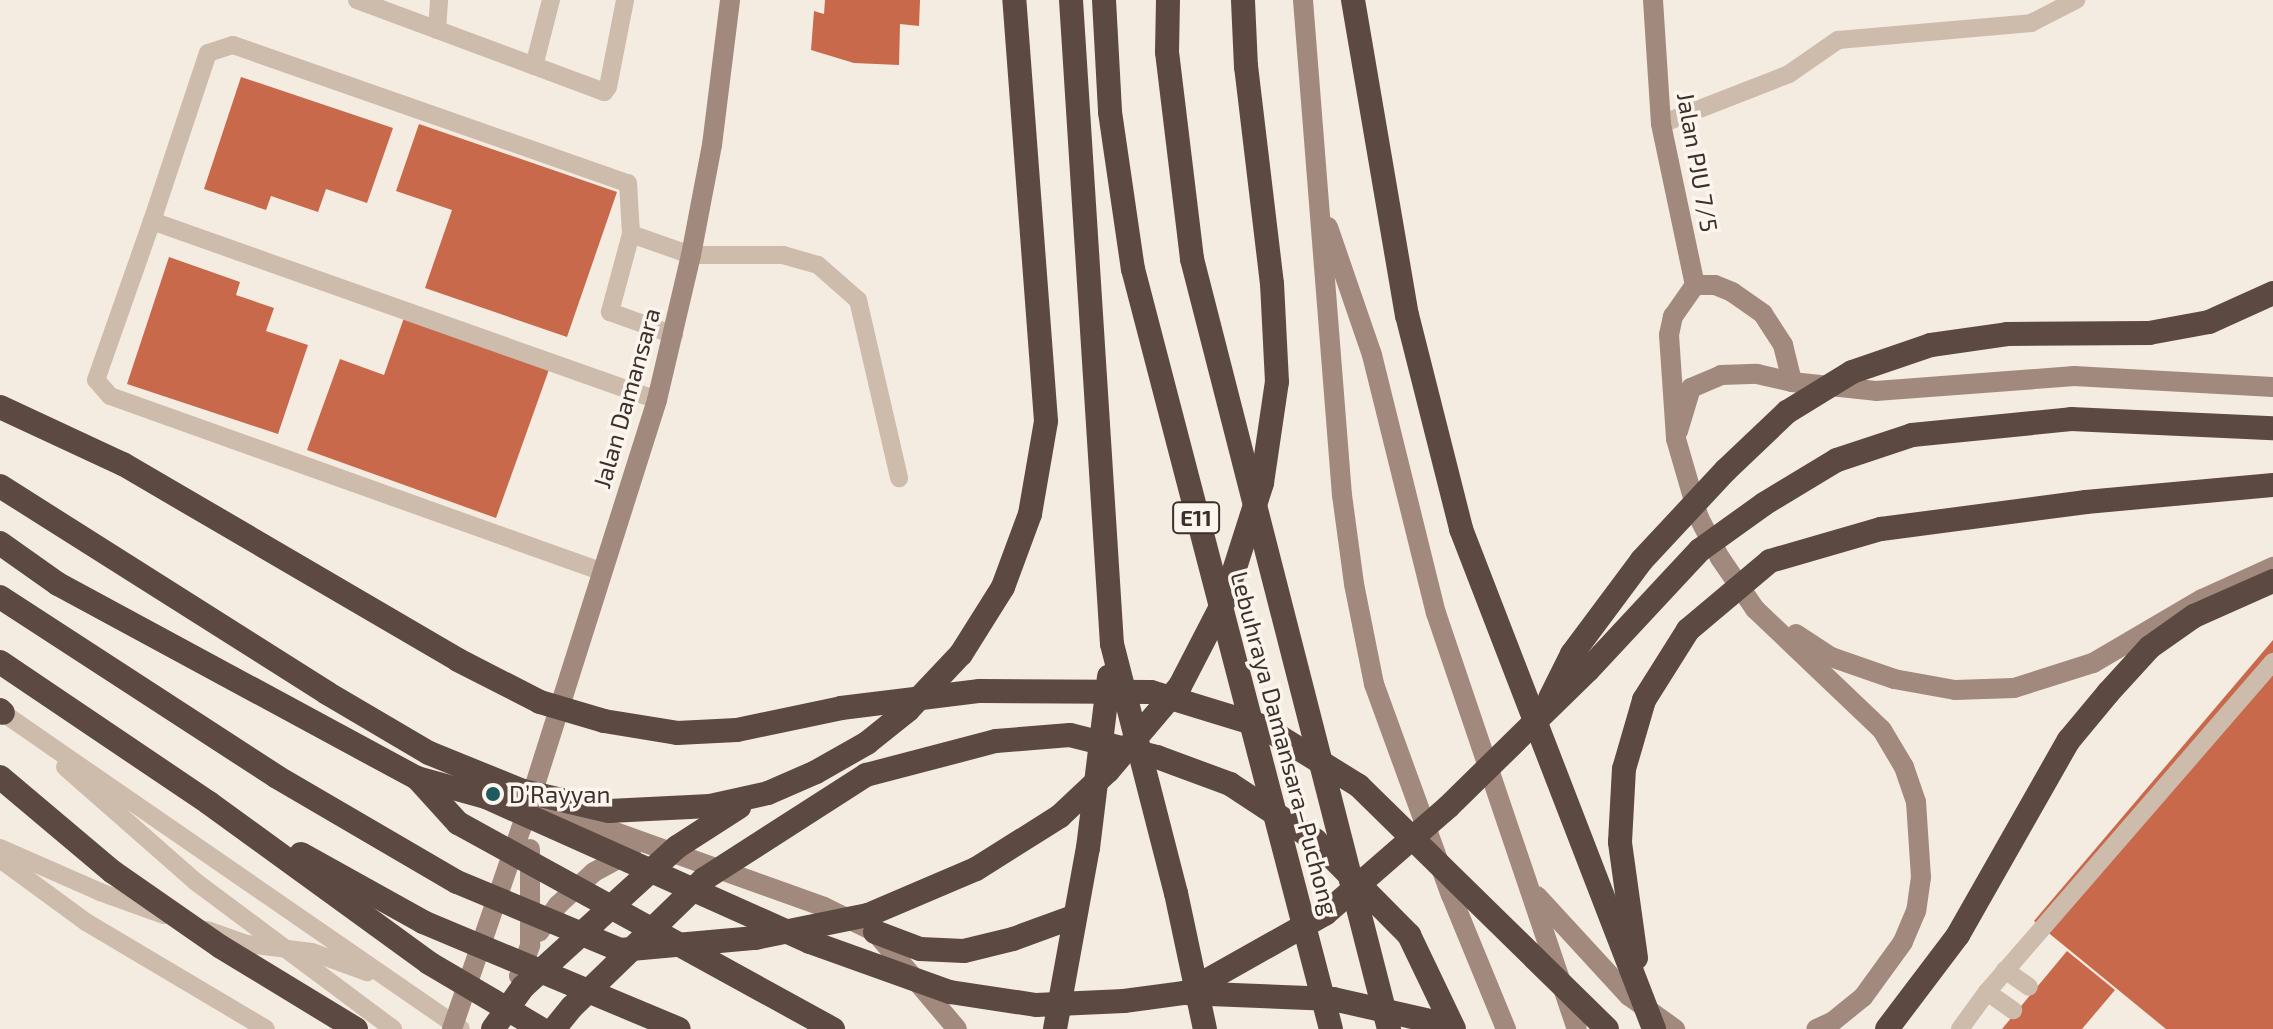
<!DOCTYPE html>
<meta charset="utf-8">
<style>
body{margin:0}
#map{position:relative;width:2273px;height:1029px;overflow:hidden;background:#f4ebe1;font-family:"Exo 2",sans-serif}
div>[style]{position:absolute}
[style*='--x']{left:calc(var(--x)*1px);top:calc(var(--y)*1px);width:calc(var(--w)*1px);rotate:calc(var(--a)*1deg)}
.building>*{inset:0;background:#c8694b}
.lane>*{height:18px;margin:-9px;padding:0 9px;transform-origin:9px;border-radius:9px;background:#cdbbac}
.secondary>*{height:20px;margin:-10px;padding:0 10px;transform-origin:10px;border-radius:10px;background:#a18a7d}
.highway>*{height:24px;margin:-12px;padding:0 12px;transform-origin:12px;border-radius:12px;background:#5c4a42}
.dots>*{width:22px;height:22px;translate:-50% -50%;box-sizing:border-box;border:4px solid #fbf5ee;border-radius:50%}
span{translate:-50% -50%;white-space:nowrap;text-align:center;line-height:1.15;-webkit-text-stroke:7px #fbf5ee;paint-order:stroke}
.shield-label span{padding:2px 6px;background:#fbf5ee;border:2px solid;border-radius:6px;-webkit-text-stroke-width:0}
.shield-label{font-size:22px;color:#3b302b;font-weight:700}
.street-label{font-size:24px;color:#3b302b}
.poi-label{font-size:24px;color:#3b302b}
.left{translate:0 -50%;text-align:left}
</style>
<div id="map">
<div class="building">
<i style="clip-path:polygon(825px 0,920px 0,919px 26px,900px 24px,899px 65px,854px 63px,811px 50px,814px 11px,824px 14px)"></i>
<i style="clip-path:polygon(241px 77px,393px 128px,367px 203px,326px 189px,318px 212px,271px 196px,266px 210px,204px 189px)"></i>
<i style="clip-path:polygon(419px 124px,617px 192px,567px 337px,425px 288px,452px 210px,396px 191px)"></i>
<i style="clip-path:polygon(169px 257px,240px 282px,236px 295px,274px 308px,266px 331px,308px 345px,278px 434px,127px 384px)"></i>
<i style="clip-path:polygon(406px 312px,551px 364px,496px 518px,307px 450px,340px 359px,384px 375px)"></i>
<i style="clip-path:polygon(2273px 640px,2273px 1029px,2166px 1029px,2034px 921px)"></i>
<i style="clip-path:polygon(2067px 951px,2115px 990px,2082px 1029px,2002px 1029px)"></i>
</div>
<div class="lane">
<i style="--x:357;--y:0;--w:264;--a:20.4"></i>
<i style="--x:604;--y:92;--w:6;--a:-51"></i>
<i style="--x:608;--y:87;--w:89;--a:-78.9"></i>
<i style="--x:437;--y:30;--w:30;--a:-86"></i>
<i style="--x:534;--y:66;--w:68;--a:-75.6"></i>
<i style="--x:1661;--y:124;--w:137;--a:-21.3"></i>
<i style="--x:1789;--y:74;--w:60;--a:-34.8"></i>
<i style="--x:1838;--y:40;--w:194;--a:-5"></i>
<i style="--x:2031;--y:23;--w:51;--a:-27.1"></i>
<i style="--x:152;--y:221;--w:177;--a:-71.6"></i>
<i style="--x:208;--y:53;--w:26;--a:-18"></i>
<i style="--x:233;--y:45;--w:418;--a:19.3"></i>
<i style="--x:628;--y:183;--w:51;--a:86.6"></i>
<i style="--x:631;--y:234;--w:81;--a:105.1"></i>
<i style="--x:610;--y:312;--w:68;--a:19.8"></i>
<i style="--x:631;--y:234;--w:64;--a:19.3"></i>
<i style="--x:691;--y:255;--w:92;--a:0"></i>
<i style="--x:783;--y:255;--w:36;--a:16"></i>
<i style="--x:818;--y:265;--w:53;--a:41.2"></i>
<i style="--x:858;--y:300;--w:183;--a:77"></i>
<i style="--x:603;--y:572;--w:523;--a:-160.35"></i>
<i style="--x:110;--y:396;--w:21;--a:-131"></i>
<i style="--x:96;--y:380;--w:169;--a:-70.6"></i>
<i style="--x:152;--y:221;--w:536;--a:19.52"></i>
<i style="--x:3;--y:713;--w:556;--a:34.6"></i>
<i style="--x:65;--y:767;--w:174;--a:41.3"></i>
<i style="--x:196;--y:882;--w:246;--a:36.7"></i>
<i style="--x:0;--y:848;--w:109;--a:23.7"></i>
<i style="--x:100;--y:892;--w:68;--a:19.8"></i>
<i style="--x:0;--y:859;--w:107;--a:36.2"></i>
<i style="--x:86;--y:922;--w:209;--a:30.7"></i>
<i style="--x:207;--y:930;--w:42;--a:19.3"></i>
<i style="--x:247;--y:944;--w:65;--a:7"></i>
<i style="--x:312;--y:952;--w:59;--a:20"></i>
<i style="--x:2005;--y:970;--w:29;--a:35"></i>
<i style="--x:1987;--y:992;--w:32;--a:35"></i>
<i style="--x:1960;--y:1029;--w:46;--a:-53.9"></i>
<i style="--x:1987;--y:992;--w:437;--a:-49.1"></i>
</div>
<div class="secondary">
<i style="--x:1303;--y:0;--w:497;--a:85.5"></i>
<i style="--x:1342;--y:495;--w:90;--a:82.3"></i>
<i style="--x:1354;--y:584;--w:102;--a:78.7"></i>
<i style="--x:1374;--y:684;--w:225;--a:70"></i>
<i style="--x:1451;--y:895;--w:145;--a:67.7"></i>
<i style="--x:1653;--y:0;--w:124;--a:86.3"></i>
<i style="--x:1661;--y:124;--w:165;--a:78.1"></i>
<i style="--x:1328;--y:227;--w:135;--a:71"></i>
<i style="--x:1372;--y:355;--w:266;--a:76.1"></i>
<i style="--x:1436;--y:613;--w:439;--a:71.3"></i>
<i style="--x:1695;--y:285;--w:38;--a:125"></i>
<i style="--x:1673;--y:316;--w:19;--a:102"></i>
<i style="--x:1669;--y:335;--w:104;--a:86.1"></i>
<i style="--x:1676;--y:439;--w:82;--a:73.8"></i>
<i style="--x:1699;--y:518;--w:45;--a:62.3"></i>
<i style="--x:1720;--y:558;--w:62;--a:55.5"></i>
<i style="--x:1755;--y:609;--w:175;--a:43.6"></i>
<i style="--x:1882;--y:730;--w:43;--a:59.3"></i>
<i style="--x:1904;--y:767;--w:37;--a:71"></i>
<i style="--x:1916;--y:802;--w:75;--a:86.2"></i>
<i style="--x:1921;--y:877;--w:34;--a:98"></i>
<i style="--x:1916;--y:911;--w:34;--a:113"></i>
<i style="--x:1903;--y:942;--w:68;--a:126"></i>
<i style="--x:1863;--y:997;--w:40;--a:141"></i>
<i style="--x:1832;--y:1022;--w:17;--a:156"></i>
<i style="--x:1695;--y:285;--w:20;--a:0"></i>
<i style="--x:1715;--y:285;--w:18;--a:22"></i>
<i style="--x:1732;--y:292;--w:38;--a:35"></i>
<i style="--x:1763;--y:314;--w:37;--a:57"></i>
<i style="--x:1783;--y:345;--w:38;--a:76"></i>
<i style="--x:1678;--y:431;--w:45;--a:-73.2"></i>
<i style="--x:1691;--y:388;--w:33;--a:-23"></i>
<i style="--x:1721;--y:375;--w:36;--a:-2"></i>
<i style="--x:1757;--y:374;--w:36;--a:13"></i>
<i style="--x:1792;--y:382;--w:84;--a:6.1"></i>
<i style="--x:1876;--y:391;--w:199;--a:-4.3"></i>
<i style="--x:2074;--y:376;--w:199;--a:3.2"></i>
<i style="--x:1796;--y:634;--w:42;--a:33.3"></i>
<i style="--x:1831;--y:657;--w:67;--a:19.2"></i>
<i style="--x:1894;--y:679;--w:62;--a:10.2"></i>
<i style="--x:1955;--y:690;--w:59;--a:-1.9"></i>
<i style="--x:2014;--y:688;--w:83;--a:-17.6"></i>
<i style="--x:2093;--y:663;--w:126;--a:-30.4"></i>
<i style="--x:2202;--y:599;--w:78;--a:-24.3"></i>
<i style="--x:537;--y:804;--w:305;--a:19.7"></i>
<i style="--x:824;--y:907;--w:57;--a:26.1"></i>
<i style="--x:875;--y:932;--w:127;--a:49.8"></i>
<i style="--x:1537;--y:896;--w:136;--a:47.4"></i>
<i style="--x:1629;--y:996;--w:57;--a:35.7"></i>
<i style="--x:539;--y:932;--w:33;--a:-55"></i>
<i style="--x:558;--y:905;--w:49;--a:-42.5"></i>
<i style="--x:594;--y:872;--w:42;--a:-28.4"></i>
<i style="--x:519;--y:976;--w:33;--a:-70"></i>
<i style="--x:530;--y:945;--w:96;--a:-90"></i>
<i style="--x:452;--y:1029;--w:212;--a:-71"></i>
<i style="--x:521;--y:829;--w:450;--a:-72.4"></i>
<i style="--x:657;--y:400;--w:149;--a:-76.8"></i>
<i style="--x:691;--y:255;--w:112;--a:-79.2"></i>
<i style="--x:712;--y:145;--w:146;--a:-82.9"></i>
</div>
<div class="highway">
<i style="--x:1071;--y:0;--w:645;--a:86.36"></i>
<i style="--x:1112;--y:644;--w:257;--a:75.6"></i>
<i style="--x:1176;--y:893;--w:139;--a:78"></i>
<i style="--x:1104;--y:0;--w:112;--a:86.9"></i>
<i style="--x:1110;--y:112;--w:159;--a:81.7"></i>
<i style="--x:1133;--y:269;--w:785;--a:75.4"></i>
<i style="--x:1168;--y:0;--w:52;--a:91.1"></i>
<i style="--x:1167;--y:52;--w:209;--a:83.1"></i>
<i style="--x:1192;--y:259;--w:795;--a:75.65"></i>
<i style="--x:1353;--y:0;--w:320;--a:80.3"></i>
<i style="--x:1407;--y:315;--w:221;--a:75.8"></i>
<i style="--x:1461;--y:529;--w:536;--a:68.89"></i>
<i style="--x:0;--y:407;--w:136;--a:24.9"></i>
<i style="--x:123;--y:464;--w:388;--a:30.3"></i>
<i style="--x:458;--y:660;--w:92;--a:27.1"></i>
<i style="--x:540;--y:702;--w:67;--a:16.5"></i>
<i style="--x:604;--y:721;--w:74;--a:9.3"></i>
<i style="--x:677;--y:733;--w:60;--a:-2.9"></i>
<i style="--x:737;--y:730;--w:106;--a:-11.9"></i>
<i style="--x:841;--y:708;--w:140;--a:-7"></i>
<i style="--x:980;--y:691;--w:171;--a:0.3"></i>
<i style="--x:1151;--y:692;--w:116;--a:17"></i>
<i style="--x:1262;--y:726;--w:114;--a:31.7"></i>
<i style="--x:1359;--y:786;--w:347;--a:44.4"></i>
<i style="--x:0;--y:486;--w:387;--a:32.3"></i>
<i style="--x:327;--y:693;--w:118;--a:30.5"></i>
<i style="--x:429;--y:753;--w:101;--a:22"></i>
<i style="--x:523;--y:791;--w:88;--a:13.1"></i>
<i style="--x:609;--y:811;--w:101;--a:-2.8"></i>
<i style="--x:710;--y:806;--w:59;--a:-12.6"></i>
<i style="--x:768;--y:793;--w:52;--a:-23.6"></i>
<i style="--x:816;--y:772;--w:59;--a:-29.6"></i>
<i style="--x:867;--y:743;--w:53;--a:-38.8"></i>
<i style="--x:908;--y:710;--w:77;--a:-46.6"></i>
<i style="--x:961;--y:654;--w:79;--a:-57.9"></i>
<i style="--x:1003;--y:587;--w:78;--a:-69.7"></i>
<i style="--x:1030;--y:514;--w:94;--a:-80.2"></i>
<i style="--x:1046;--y:421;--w:422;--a:-94.3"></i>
<i style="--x:0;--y:543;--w:71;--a:35.3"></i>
<i style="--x:58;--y:584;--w:408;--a:28.4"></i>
<i style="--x:417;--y:778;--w:72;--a:15.4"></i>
<i style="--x:486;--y:797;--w:355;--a:24.1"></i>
<i style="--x:810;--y:942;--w:149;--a:19.7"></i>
<i style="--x:950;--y:992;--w:87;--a:8.6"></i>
<i style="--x:1036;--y:1005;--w:88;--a:-2.6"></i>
<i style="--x:1124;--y:1001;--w:61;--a:-7.6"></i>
<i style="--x:1184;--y:993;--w:149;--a:2.3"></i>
<i style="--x:1333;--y:999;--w:104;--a:12.8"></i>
<i style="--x:1434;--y:1022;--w:17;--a:25"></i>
<i style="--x:0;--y:597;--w:330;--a:33"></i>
<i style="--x:277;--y:777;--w:208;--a:30.3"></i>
<i style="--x:457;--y:882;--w:177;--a:22.6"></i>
<i style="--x:620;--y:950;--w:136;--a:-5.1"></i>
<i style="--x:755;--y:938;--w:115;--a:-11.5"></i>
<i style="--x:868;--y:915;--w:117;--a:-23.1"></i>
<i style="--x:976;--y:869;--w:99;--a:-32.2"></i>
<i style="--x:1060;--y:816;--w:66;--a:-43.2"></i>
<i style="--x:1108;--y:771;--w:111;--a:-49.7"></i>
<i style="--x:1180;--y:686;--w:98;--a:-62.7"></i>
<i style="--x:1225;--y:599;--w:122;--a:-72.3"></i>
<i style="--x:1262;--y:483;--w:102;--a:-81.6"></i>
<i style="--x:1277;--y:382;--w:98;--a:-92.9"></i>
<i style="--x:1272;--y:284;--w:219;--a:-96.8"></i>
<i style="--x:1246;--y:67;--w:67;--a:-92.6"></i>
<i style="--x:0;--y:662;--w:252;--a:34"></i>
<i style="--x:209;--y:803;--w:272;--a:36"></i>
<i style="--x:429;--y:963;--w:130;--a:30.5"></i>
<i style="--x:1550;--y:698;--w:49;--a:-63.4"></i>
<i style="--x:1572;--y:654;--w:117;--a:-53.3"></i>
<i style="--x:1642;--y:560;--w:123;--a:-47"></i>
<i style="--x:1726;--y:470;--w:84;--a:-43.6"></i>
<i style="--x:1787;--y:412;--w:76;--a:-31.6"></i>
<i style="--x:1852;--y:372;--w:83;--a:-18.9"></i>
<i style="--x:1931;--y:345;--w:77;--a:-8.2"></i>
<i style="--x:2007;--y:334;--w:142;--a:-0.4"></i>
<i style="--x:2149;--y:333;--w:61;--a:-10.4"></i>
<i style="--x:2209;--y:322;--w:70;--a:-24.4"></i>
<i style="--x:0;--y:710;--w:4;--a:45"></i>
<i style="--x:0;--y:777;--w:148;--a:40.1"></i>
<i style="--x:113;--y:872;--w:131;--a:34.8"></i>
<i style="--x:221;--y:947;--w:158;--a:31.3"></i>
<i style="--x:417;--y:778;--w:61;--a:47.7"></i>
<i style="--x:458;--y:823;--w:428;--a:28.8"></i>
<i style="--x:301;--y:854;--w:140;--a:29.1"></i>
<i style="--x:423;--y:922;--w:277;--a:22.7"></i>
<i style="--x:875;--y:932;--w:48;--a:20.7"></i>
<i style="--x:920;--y:949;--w:44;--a:2.6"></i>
<i style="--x:964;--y:951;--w:50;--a:-13.8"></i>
<i style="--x:1013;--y:939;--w:64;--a:-20.1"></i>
<i style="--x:1636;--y:958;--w:117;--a:-97.9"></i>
<i style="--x:1620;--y:842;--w:73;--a:-86.9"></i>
<i style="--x:1624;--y:769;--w:72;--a:-73.8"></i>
<i style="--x:1644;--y:700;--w:83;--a:-57.8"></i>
<i style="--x:1688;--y:630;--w:107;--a:-40.1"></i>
<i style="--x:1770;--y:561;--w:116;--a:-16.1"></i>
<i style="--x:1881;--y:529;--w:207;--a:-7.5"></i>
<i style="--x:2086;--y:502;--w:188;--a:-5.2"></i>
<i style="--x:1190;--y:990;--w:155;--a:-29.4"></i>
<i style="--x:1325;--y:914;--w:163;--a:-41"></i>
<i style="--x:1448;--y:807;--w:196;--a:-44.4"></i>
<i style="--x:1588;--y:670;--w:164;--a:-47"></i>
<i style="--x:1700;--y:550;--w:79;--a:-35.7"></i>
<i style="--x:1764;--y:504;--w:85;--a:-31.1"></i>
<i style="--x:1837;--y:460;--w:79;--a:-18.4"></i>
<i style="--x:1912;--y:435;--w:160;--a:-5.7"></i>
<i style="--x:2071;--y:419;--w:202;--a:2.6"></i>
<i style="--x:493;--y:1029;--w:52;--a:-54.5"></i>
<i style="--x:523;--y:987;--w:208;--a:-42.3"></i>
<i style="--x:677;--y:847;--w:74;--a:-32.8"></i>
<i style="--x:554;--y:1029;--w:28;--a:-51"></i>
<i style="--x:572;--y:1007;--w:184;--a:-44.1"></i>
<i style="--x:704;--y:879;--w:193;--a:-32.7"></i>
<i style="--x:866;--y:775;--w:134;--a:-14.7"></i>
<i style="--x:996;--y:741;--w:74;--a:-4.6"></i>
<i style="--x:1070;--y:735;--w:90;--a:14.2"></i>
<i style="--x:1157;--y:757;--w:78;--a:20.3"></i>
<i style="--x:1230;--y:784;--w:102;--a:33.4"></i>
<i style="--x:1315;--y:840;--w:134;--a:45.3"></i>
<i style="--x:1409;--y:935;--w:104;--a:64.4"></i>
<i style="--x:1055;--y:1029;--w:184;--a:-79.7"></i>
<i style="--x:1088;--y:848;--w:173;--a:-83"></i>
<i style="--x:1887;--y:1029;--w:118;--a:-52.9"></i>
<i style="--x:1958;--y:935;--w:224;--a:-60.4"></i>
<i style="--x:2069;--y:740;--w:61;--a:-50.3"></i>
<i style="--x:2108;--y:693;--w:62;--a:-47.6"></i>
<i style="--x:2150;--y:647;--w:54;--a:-35.2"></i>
<i style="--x:2194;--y:616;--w:86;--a:-23.9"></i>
</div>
<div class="dots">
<i style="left:493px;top:794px;background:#1f5a5e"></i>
</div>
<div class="shield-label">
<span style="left:1196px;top:518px">E11</span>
</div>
<div class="street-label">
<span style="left:1698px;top:162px;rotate:80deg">Jalan PJU 7/5</span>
<span style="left:626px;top:398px;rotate:-74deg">Jalan Damansara</span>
<span style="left:1285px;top:743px;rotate:75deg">Lebuhraya Damansara–Puchong</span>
</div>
<div class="poi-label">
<span class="left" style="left:509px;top:794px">D’Rayyan</span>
</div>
</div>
